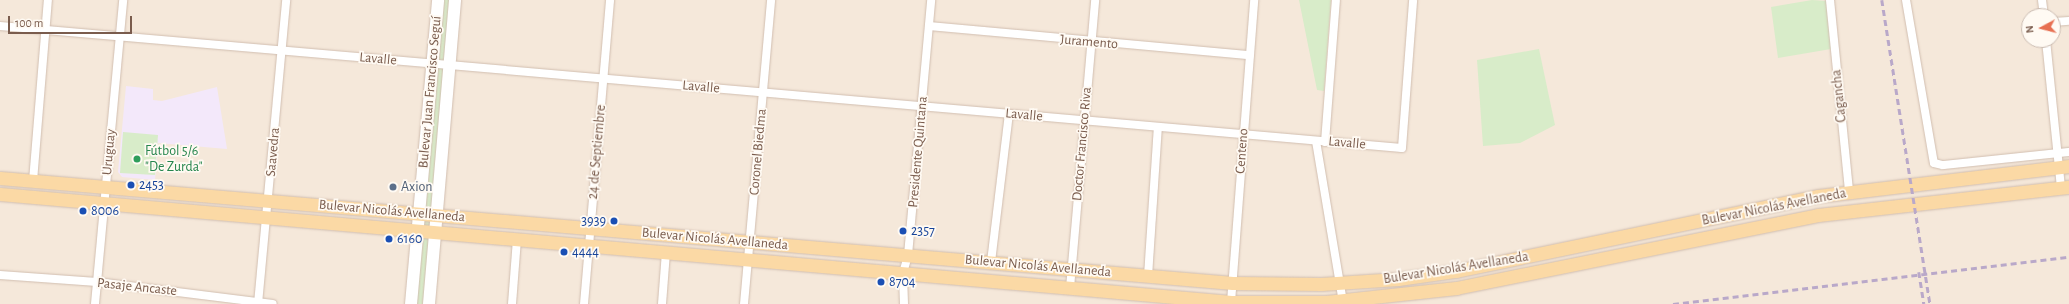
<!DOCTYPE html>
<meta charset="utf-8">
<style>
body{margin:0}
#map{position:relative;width:2069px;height:304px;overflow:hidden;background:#fdf6ec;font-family:"Alegreya Sans",sans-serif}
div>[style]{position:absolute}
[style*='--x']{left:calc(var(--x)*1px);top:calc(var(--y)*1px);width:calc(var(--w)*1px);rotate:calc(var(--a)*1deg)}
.residential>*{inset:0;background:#f5e8da}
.education>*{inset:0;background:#f3e8fa}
.green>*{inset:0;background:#d8ecc9}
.roads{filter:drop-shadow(0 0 1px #d1beb0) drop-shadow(0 0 1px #d1beb0)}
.street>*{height:8px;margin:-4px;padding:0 4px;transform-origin:4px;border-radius:4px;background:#fff}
.secondary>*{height:12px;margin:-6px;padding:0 6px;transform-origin:6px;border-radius:6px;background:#fff}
.primary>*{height:13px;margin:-6.5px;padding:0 6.5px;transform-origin:6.5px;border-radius:6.5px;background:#fbd9a5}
.rail>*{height:2.5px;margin-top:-1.25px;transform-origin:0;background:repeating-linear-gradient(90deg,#b9a8c9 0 6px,transparent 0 10px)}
.dots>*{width:11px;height:11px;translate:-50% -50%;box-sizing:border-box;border:2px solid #fffaf3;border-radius:50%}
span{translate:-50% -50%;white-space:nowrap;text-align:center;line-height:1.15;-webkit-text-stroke:3.5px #fffaf3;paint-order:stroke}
.street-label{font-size:14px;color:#7a5c4d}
.leisure-label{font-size:14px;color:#27864d}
.left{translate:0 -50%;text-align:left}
.transit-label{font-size:14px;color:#164399}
.right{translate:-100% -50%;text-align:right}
.service-label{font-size:14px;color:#4e5e75}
.north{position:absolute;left:2021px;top:8px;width:40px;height:40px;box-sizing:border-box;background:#fffaf3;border:1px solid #cabbb1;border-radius:50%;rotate:263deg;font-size:11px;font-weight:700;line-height:16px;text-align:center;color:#7a5c4d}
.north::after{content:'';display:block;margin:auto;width:14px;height:18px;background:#e76f51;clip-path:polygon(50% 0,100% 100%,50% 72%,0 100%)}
.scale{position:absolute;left:8px;top:16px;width:124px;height:18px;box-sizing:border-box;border:2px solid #7a5c4d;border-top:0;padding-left:5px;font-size:12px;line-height:14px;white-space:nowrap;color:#7a5c4d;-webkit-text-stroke:3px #fffaf3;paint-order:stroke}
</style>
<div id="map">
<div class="residential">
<i style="clip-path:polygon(evenodd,0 0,2069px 0,2069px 304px,0 304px,0 0,2029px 16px,2053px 16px,2053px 40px,2029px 40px,2029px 16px)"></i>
</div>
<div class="education">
<i style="clip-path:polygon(126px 86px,153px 89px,153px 100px,162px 101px,217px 87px,227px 149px,158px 143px,155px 180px,122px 177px,118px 172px)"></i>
</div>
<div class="green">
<i style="clip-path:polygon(438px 0,455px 0,429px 304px,411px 304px)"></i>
<i style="clip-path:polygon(1299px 0,1331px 0,1324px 91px,1317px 90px)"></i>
<i style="clip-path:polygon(1812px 0,1826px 1px,1831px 49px,1778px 58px,1771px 7px)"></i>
<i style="clip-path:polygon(1539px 49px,1555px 125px,1520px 143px,1483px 146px,1477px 60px)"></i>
<i style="clip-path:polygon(123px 132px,158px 135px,155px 175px,120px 173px)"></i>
</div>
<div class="roads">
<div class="street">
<i style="--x:1830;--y:0;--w:193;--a:84.3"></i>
<i style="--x:1906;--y:0;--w:165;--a:80.3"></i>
<i style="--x:1934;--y:163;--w:9;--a:13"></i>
<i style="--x:1943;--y:165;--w:127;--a:-5.9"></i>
<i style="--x:2042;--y:0;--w:16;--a:83"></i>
<i style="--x:2053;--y:22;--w:16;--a:-4"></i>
<i style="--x:0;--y:26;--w:1407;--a:4.97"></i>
<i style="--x:1402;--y:148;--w:148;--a:-85.7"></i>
<i style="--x:929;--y:26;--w:322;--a:5.2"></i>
<i style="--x:2046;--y:40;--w:149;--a:84.2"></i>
<i style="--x:1316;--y:141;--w:164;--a:80.5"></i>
<i style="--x:1325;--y:142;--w:142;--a:-85.6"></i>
<i style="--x:33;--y:181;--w:182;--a:-85.3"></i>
<i style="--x:991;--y:262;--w:149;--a:-83.1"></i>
<i style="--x:0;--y:275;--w:97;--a:4.1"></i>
<i style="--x:97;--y:282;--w:177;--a:7.1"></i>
<i style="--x:1148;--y:276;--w:149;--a:-86.2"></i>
<i style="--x:1070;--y:288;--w:289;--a:-85"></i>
<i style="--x:1231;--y:302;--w:303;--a:-85.6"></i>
<i style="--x:95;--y:304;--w:305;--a:-84.7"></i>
<i style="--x:258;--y:304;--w:305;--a:-84.7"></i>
<i style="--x:512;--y:304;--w:65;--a:-85.6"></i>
<i style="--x:584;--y:304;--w:305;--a:-85.1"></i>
<i style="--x:662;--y:304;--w:52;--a:-85.6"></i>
<i style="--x:744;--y:304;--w:305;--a:-84.9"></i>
<i style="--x:904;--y:304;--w:31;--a:-92"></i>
<i style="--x:903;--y:273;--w:19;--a:-74"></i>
<i style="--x:908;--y:255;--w:256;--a:-84.8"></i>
</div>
<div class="secondary">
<i style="--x:411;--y:304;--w:305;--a:-84.9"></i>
<i style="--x:429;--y:304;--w:305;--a:-85.1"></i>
</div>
<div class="primary">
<i style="--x:0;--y:178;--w:1237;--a:4.87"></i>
<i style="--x:1233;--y:283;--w:88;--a:0.7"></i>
<i style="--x:1321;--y:284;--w:77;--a:-3.7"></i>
<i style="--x:1398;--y:279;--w:59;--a:-7.9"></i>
<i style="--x:1456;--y:271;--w:370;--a:-11.7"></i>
<i style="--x:1818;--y:196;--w:253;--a:-6.8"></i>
<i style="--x:0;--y:194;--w:1236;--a:5.01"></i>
<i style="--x:1231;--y:302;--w:95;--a:0"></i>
<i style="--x:1326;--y:302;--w:131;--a:-6.1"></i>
<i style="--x:1456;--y:288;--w:369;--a:-11.4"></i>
<i style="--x:1818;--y:215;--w:253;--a:-6.4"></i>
</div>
</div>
<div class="rail">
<i style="--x:1882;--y:0;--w:308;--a:81"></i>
<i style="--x:1919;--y:272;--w:32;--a:81"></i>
<i style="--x:1673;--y:304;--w:399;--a:-6.8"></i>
</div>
<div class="dots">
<i style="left:137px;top:159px;background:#2e9e5b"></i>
<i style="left:131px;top:185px;background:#1a4fb4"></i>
<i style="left:393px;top:187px;background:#5c6f8a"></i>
<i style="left:83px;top:211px;background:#1a4fb4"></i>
<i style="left:614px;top:221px;background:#1a4fb4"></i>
<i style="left:903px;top:231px;background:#1a4fb4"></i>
<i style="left:389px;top:239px;background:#1a4fb4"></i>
<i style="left:564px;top:252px;background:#1a4fb4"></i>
<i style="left:881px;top:282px;background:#1a4fb4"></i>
</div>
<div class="street-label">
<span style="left:1089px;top:42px;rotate:5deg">Juramento</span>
<span style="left:378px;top:59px;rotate:5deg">Lavalle</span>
<span style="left:701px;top:87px;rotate:5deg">Lavalle</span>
<span style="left:430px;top:92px;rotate:-85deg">Bulevar Juan Francisco Seguí</span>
<span style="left:1839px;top:96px;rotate:-96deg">Cagancha</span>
<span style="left:1024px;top:115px;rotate:5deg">Lavalle</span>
<span style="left:1347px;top:143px;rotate:5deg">Lavalle</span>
<span style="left:1082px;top:144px;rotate:-85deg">Doctor Francisco Riva</span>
<span style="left:1242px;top:151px;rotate:-86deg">Centeno</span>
<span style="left:109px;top:152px;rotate:-85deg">Uruguay</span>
<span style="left:273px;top:152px;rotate:-85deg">Saavedra</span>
<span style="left:597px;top:152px;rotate:-85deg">24 de Septiembre</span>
<span style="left:758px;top:152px;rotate:-85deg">Coronel Biedma</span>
<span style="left:918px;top:152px;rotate:-85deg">Presidente Quintana</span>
<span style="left:1774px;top:207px;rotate:-11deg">Bulevar Nicolás Avellaneda</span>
<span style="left:392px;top:211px;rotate:5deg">Bulevar Nicolás Avellaneda</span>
<span style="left:715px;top:239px;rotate:5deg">Bulevar Nicolás Avellaneda</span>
<span style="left:1038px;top:266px;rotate:5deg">Bulevar Nicolás Avellaneda</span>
<span style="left:1456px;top:268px;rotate:-9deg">Bulevar Nicolás Avellaneda</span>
<span style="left:137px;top:287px;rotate:6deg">Pasaje Ancaste</span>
</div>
<div class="leisure-label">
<span class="left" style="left:145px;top:159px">Fútbol 5/6<br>"De Zurda"</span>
</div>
<div class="transit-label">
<span class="left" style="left:139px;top:185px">2453</span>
<span class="left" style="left:91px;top:211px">8006</span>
<span class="right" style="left:606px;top:221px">3939</span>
<span class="left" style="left:911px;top:231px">2357</span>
<span class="left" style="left:397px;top:239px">6160</span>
<span class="left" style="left:572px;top:252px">4444</span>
<span class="left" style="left:889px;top:282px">8704</span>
</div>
<div class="service-label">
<span class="left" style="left:401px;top:187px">Axion</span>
</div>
<div class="north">N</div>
<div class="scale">100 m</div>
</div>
